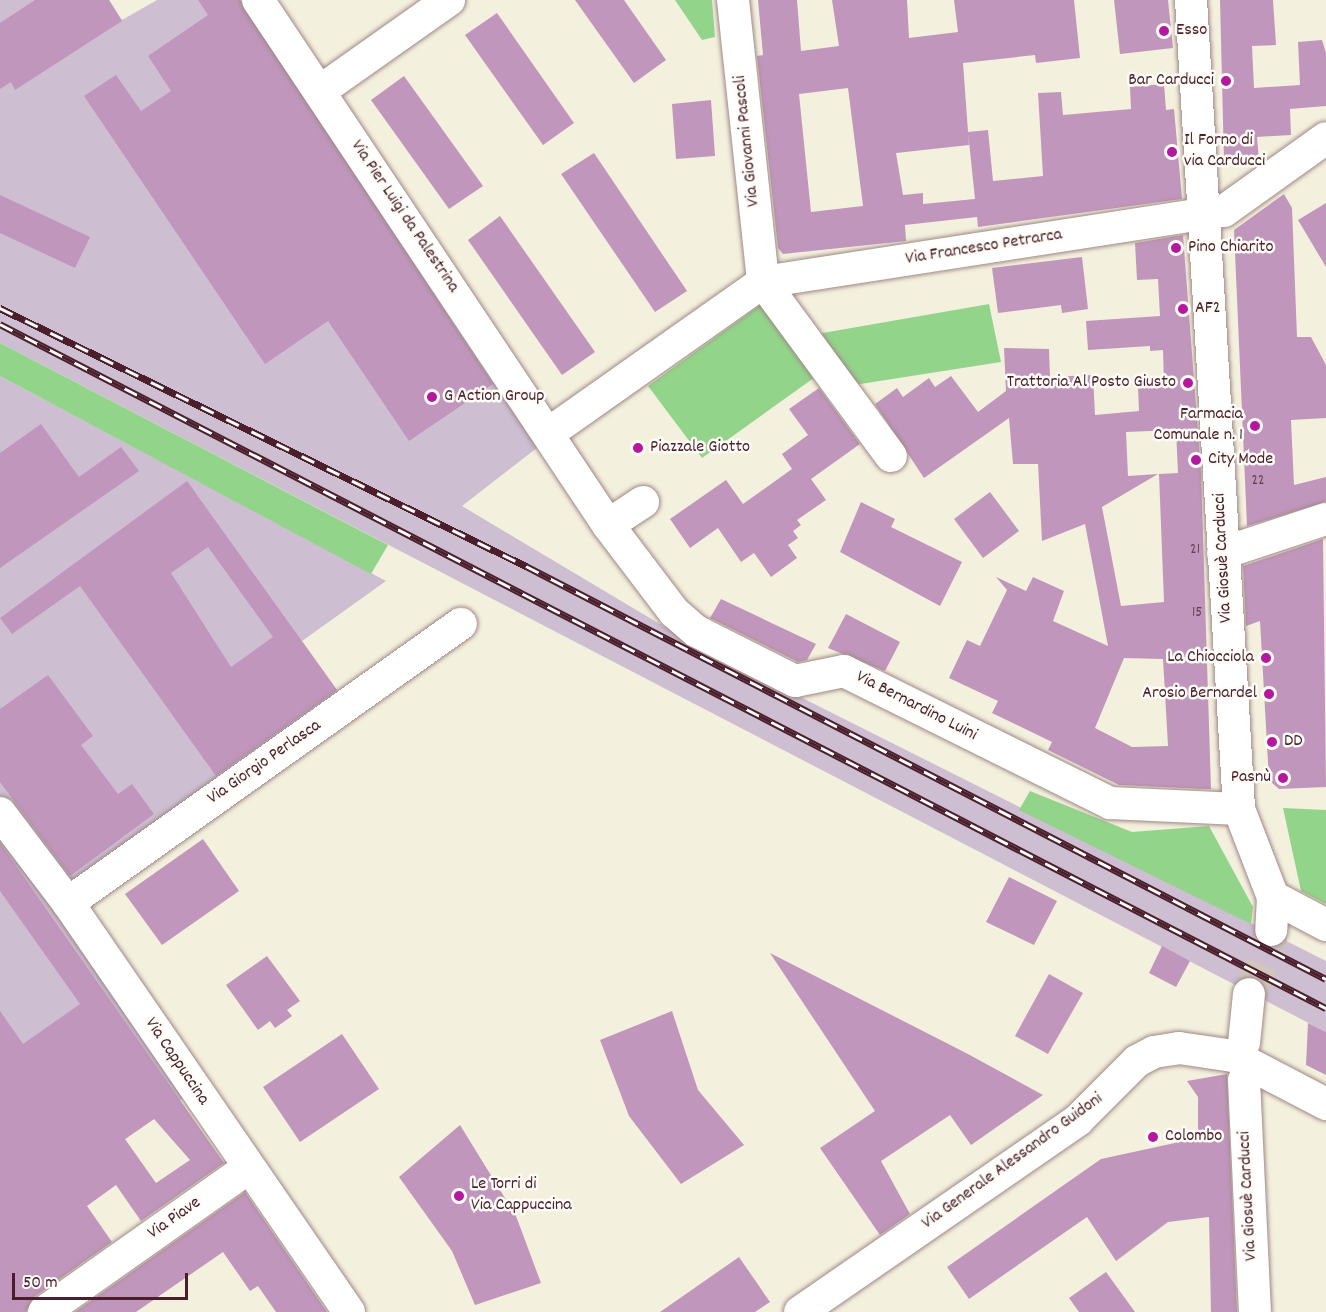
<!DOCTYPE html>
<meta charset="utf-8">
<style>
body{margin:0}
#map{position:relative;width:1326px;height:1312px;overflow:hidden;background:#f4f0de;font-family:Dekko,sans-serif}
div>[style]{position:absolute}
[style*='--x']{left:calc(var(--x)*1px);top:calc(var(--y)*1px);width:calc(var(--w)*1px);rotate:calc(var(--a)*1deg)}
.industrial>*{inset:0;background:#cdbed2}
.green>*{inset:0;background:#93d48b}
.building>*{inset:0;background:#c196bc}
.minor-tunnel>*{height:32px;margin-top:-16px;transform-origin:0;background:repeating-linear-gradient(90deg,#d2c6ba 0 32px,transparent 0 48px)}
.roads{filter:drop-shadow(0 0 2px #9f8884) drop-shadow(0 0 2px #9f8884)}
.minor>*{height:32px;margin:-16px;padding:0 16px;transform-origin:16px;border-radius:16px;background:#fff}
.rail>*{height:7px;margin-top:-3.5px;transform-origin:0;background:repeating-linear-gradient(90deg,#fdfcf7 0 14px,#4a1f2b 0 28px);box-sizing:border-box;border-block:2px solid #4a1f2b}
.dots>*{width:16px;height:16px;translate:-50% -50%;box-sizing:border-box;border:3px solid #fdfcf7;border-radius:50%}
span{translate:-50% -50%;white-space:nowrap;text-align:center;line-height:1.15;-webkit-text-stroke:5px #fdfcf7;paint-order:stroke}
.number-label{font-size:15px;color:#683d4f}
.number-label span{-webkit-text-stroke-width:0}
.poi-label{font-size:18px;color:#4a1f2b}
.left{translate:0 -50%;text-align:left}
.right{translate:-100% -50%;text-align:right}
.street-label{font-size:18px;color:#4a1f2b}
.scale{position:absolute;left:12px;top:1273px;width:176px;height:27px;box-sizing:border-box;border:3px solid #4a1f2b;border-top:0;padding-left:8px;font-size:18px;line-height:21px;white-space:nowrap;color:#4a1f2b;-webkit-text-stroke:4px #fdfcf7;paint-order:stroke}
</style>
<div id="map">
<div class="industrial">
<i style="clip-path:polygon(0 0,109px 0,122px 20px,157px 0,240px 0,542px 444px,462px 506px,685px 639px,1326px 961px,1326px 1032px,0 343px)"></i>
<i style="clip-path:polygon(0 376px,386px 581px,302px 641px,339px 693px,54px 898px,191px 1093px,0 1227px)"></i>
</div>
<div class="green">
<i style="clip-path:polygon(675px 0,712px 0,715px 37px,702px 40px)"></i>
<i style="clip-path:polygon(763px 303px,818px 375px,702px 458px,648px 386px)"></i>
<i style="clip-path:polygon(989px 304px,1001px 362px,854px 385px,817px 334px)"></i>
<i style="clip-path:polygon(0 343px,388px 545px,371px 574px,0 376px)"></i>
<i style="clip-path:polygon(1030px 791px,1132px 832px,1209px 826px,1253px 907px,1251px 924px,1019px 810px)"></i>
<i style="clip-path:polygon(1283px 808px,1326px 810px,1326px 904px,1301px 891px)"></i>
</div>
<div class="building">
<i style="clip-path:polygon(35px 0,109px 0,122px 21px,15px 90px,11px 82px,0 89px,0 23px)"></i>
<i style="clip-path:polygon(198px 0,240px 0,493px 384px,409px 441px,328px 321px,265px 364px,84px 96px,116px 75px,141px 111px,171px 91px,148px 56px,208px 15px)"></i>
<i style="clip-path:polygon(575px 0,624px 0,666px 60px,634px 83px)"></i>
<i style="clip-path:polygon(evenodd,758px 0,797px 0,801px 51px,839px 46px,832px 0,907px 0,909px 38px,958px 32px,954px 0,1074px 0,1080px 58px,1036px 63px,1035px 55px,963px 63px,969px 145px,896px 153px,903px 195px,923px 193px,923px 204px,975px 199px,968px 132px,988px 130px,993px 181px,1043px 176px,1038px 93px,1061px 92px,1063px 115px,1131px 109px,1130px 87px,1164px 84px,1166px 110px,1174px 109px,1182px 199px,978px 227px,977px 217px,905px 225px,906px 241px,783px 254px,778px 248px,757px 56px,763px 55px,758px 0,848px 88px,863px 206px,811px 212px,799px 94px,848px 88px)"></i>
<i style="clip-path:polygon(1114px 0,1168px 0,1173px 48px,1120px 54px)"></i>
<i style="clip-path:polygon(1220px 0,1273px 0,1276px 45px,1252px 46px,1254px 88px,1300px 85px,1298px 42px,1322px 40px,1326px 53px,1326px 106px,1290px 109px,1291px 135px,1257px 137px,1259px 160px,1224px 162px)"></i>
<i style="clip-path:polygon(497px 13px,574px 123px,543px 145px,465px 35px)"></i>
<i style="clip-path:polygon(404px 76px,483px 186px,449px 209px,371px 100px)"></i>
<i style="clip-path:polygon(711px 100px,715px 156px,676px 159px,672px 104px)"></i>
<i style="clip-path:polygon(594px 153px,687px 291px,655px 312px,561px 174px)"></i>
<i style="clip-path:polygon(1284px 194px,1292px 208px,1297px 337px,1311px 337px,1326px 365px,1326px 418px,1291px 420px,1294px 485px,1326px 477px,1326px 502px,1247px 526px,1234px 230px)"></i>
<i style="clip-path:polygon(0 195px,90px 237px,75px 268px,0 233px)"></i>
<i style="clip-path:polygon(1326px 203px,1326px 267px,1298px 220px)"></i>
<i style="clip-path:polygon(500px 216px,595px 352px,562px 375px,468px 240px)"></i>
<i style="clip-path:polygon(evenodd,1183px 235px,1201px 472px,1211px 789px,1203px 789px,1119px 785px,1048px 750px,1052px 742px,992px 713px,998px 701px,949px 678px,967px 640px,980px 646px,1007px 590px,996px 577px,1026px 591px,1033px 577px,1064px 591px,1053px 621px,1108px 646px,1085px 524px,1042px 541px,1038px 464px,1013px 464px,1009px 418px,924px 478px,875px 404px,897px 388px,903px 397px,929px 378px,935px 387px,951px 376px,978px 412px,1006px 391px,1004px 348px,1049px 349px,1050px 377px,1093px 375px,1095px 415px,1139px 411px,1138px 387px,1164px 386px,1163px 350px,1150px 351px,1150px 346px,1088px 350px,1086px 321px,1160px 316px,1158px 279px,1137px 280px,1135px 243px,1183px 235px,1176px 430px,1178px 473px,1159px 474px,1164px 602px,1121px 606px,1102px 507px,1158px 474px,1128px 476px,1126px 432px,1176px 430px,1183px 235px,1124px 658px,1163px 659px,1168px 746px,1132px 747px,1095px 728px,1124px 658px)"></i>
<i style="clip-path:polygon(1082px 257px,1088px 309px,1062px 313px,1061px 305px,998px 313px,992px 268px)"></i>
<i style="clip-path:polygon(819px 388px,860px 444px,811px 479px,826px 500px,797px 520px,801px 525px,793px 531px,798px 538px,788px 545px,797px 558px,771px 577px,754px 553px,741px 562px,718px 528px,690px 548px,670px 519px,726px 480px,743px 504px,792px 469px,782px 454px,808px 435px,789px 409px)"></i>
<i style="clip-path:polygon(41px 424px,79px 477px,121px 447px,139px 471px,0 568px,0 453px)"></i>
<i style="clip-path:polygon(evenodd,187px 481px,337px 690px,216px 776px,80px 586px,12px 634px,0 618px,187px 481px,208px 547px,273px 637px,231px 667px,171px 573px,208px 547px)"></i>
<i style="clip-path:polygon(990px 492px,1019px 531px,983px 558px,954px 519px)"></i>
<i style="clip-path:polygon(861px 502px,895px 519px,891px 527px,962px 562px,940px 606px,840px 552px)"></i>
<i style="clip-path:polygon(1323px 539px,1326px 787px,1279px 789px,1269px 780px,1260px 621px,1246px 626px,1243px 566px)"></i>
<i style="clip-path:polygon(721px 599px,816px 644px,807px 660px,798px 662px,710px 618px)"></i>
<i style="clip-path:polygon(846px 614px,900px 642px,885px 671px,828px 648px)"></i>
<i style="clip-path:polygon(48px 675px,93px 736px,81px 745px,118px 794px,132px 784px,154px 814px,70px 876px,0 782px,0 709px)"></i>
<i style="clip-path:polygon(203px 839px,239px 891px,162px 945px,125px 894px)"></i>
<i style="clip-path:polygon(evenodd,0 843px,224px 1163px,141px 1221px,116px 1185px,87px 1206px,112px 1242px,34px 1297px,26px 1312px,0 1312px,0 1011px,23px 1044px,80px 1004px,0 891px,0 843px,154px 1119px,190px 1160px,156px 1183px,125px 1139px,154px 1119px)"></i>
<i style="clip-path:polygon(1009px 877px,1057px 901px,1034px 945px,986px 922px)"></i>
<i style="clip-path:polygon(1162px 946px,1190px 961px,1176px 987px,1149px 973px)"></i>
<i style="clip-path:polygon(770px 953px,966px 1053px,1043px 1095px,971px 1145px,950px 1115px,881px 1161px,910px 1214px,880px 1235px,820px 1148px,875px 1111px)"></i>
<i style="clip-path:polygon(267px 956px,300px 1001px,287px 1010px,292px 1016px,275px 1028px,270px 1021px,258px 1030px,226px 985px)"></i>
<i style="clip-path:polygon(1049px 974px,1083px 993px,1048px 1054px,1015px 1036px)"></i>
<i style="clip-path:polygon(672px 1011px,698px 1090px,744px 1145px,681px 1184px,629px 1116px,600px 1040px)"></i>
<i style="clip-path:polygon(1308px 1023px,1326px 1032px,1326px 1075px,1306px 1065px)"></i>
<i style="clip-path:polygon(342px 1034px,379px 1089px,300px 1142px,263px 1087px)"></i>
<i style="clip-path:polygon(1227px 1074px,1237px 1312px,1211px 1312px,1209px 1217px,1168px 1222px,1116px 1261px,1087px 1217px,969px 1299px,947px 1267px,1101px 1159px,1198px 1138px,1198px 1097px,1187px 1081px)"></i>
<i style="clip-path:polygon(460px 1125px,516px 1216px,541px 1283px,475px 1305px,452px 1251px,399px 1177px)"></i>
<i style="clip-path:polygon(245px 1192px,327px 1312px,276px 1312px,258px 1286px,250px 1291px,223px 1252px,136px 1312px,75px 1312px)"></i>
<i style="clip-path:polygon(739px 1257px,770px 1302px,755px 1312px,660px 1312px)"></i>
<i style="clip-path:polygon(1106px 1272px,1135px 1312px,1079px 1312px,1069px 1298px)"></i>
</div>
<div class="minor-tunnel">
<i style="--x:1249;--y:994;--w:52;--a:-66.4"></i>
<i style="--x:1270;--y:946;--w:16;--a:-86"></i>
</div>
<div class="roads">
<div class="minor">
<i style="--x:258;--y:0;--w:631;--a:56.31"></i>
<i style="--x:608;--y:525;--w:42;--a:-33.3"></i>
<i style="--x:733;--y:0;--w:284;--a:83.9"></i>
<i style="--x:763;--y:282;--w:216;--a:53.7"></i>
<i style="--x:1191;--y:0;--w:810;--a:86.6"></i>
<i style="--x:1239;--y:809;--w:94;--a:68.9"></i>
<i style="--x:1273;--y:897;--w:33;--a:93"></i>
<i style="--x:320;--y:91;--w:158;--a:-35.2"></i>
<i style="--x:549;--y:433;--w:262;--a:-35.2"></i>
<i style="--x:763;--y:282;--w:466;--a:-8.8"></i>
<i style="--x:1224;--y:211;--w:125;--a:-35.6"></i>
<i style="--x:608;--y:525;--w:109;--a:52.8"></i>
<i style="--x:674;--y:612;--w:29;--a:41"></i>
<i style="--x:696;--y:631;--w:111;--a:26.8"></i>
<i style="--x:795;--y:681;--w:50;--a:-11.5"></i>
<i style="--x:844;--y:671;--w:297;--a:26.4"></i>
<i style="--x:1110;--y:803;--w:129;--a:2.7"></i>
<i style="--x:1223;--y:553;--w:108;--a:-18.3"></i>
<i style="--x:0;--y:813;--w:113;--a:52.9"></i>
<i style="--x:68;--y:903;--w:496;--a:55.5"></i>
<i style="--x:1273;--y:897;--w:60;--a:27.8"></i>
<i style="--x:68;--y:903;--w:482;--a:-35.4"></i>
<i style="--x:1244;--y:1043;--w:49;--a:-84.2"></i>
<i style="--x:1244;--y:1080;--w:232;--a:87.3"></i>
<i style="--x:44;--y:1312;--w:250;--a:-35.2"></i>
<i style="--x:800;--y:1312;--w:338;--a:-34.6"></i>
<i style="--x:1078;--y:1120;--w:83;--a:-45"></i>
<i style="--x:1137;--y:1061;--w:19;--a:-28"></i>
<i style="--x:1154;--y:1052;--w:25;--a:-9"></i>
<i style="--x:1179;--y:1048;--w:56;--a:8.3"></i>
<i style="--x:1234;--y:1056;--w:104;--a:27.6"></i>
</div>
</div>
<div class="rail">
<i style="--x:0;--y:308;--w:586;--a:26.13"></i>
<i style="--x:526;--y:566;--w:900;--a:27.31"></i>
<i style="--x:0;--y:324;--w:1492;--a:27.29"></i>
</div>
<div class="dots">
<i style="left:1164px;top:31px;background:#b5179e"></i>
<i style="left:1226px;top:81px;background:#b5179e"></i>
<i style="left:1172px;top:152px;background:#b5179e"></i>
<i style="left:1176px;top:248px;background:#b5179e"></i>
<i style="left:1183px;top:309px;background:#b5179e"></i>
<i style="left:1188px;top:383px;background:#b5179e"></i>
<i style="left:432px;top:397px;background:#b5179e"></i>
<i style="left:1255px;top:426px;background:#b5179e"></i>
<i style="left:638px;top:448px;background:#b5179e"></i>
<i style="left:1196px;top:460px;background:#b5179e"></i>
<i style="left:1266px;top:658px;background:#b5179e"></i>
<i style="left:1269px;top:694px;background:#b5179e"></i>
<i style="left:1272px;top:742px;background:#b5179e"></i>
<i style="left:1283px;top:778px;background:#b5179e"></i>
<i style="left:1153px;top:1137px;background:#b5179e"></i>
<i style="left:459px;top:1196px;background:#b5179e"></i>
</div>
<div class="number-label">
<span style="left:1258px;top:482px">22</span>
<span style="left:1195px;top:551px">21</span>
<span style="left:1197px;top:614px">15</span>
</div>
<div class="poi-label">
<span class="left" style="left:1176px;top:31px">Esso</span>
<span class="right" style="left:1214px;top:81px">Bar Carducci</span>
<span class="left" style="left:1184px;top:152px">Il Forno di<br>via Carducci</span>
<span class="left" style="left:1188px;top:248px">Pino Chiarito</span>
<span class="left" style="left:1195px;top:309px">AF2</span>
<span class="right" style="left:1176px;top:383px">Trattoria Al Posto Giusto</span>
<span class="left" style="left:444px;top:397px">G Action Group</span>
<span class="right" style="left:1243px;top:426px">Farmacia<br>Comunale n. 1</span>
<span class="left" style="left:650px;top:448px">Piazzale Giotto</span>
<span class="left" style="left:1208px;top:460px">City Mode</span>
<span class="right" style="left:1254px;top:658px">La Chiocciola</span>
<span class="right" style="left:1257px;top:694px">Arosio Bernardel</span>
<span class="left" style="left:1284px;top:742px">DD</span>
<span class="right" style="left:1271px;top:778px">Pasnù</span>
<span class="left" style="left:1165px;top:1137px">Colombo</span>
<span class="left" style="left:471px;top:1196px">Le Torri di<br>Via Cappuccina</span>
</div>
<div class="street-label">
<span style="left:748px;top:141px;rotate:-96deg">Via Giovanni Pascoli</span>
<span style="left:404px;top:217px;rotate:56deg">Via Pier Luigi da Palestrina</span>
<span style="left:984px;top:248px;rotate:-9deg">Via Francesco Petrarca</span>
<span style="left:1224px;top:558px;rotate:-93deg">Via Giosuè Carducci</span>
<span style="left:916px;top:707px;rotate:27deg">Via Bernardino Luini</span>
<span style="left:265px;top:763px;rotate:-35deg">Via Giorgio Perlasca</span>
<span style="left:176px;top:1062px;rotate:56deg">Via Cappuccina</span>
<span style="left:1013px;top:1162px;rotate:-36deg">Via Generale Alessandro Guidoni</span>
<span style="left:1249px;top:1196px;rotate:-93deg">Via Giosuè Carducci</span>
<span style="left:175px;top:1219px;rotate:-35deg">Via Piave</span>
</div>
<div class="scale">50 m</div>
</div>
